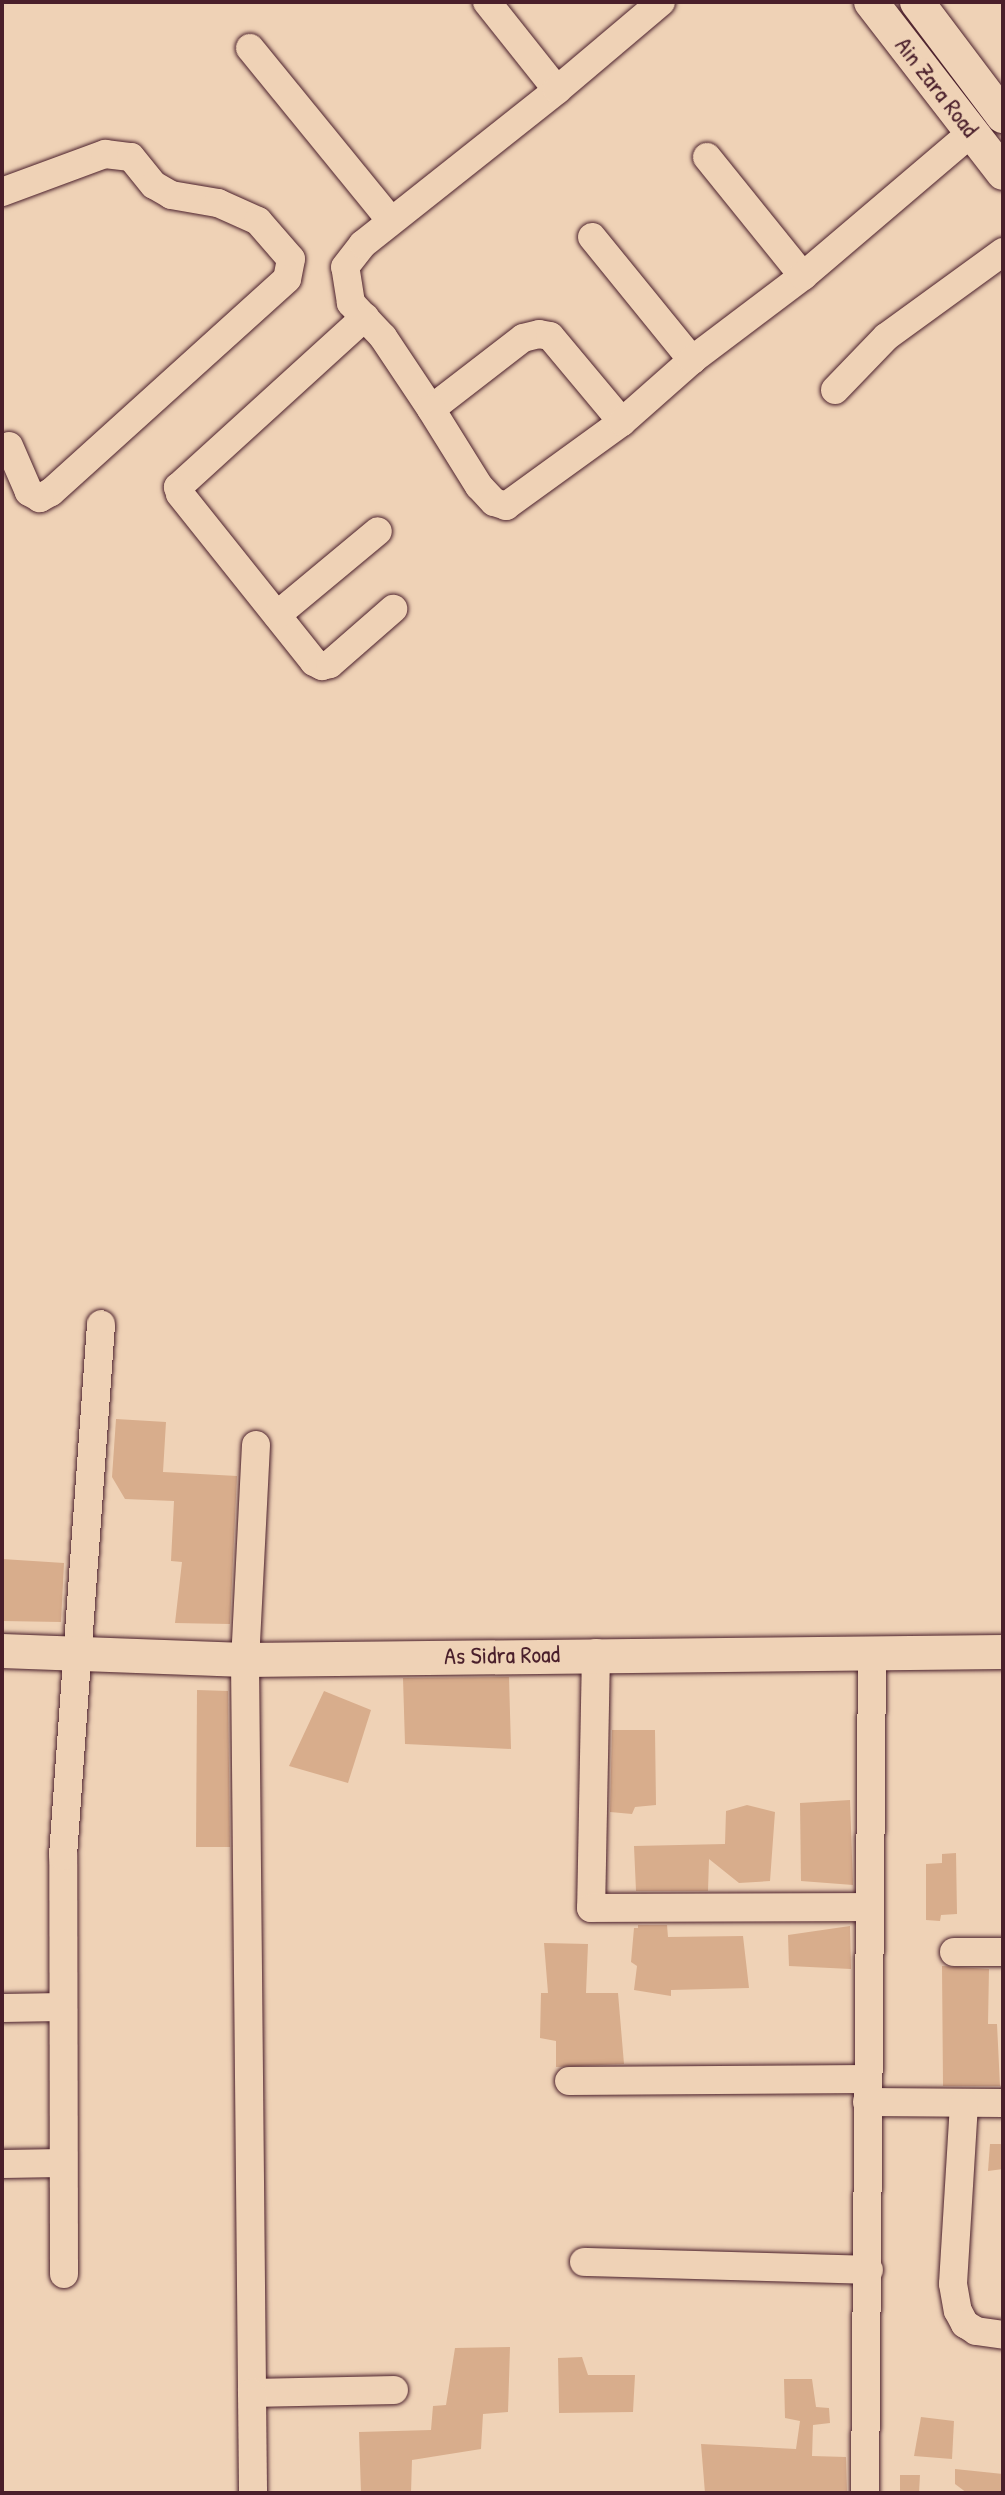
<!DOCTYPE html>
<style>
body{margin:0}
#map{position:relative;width:1005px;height:2495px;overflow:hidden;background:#efd2b6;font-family:"Patrick Hand",sans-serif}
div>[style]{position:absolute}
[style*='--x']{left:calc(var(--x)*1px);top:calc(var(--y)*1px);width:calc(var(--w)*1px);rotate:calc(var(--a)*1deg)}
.building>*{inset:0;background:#d8ad8c}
.roads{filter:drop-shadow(0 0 2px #4a1f2b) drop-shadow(0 0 2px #4a1f2b)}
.minor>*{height:28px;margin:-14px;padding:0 14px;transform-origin:14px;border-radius:14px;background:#efd2b6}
.major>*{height:34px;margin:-17px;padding:0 17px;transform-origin:17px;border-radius:17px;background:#efd2b6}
span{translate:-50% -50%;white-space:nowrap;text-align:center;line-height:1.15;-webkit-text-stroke:8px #efd2b6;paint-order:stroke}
.street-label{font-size:24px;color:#4a1f2b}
.frame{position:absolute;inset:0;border:4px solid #4a1f2b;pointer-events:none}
</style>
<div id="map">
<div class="building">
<i style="clip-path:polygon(116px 1419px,166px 1422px,163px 1472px,237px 1476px,230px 1624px,175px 1623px,182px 1562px,171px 1561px,174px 1501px,125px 1499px,112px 1477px)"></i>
<i style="clip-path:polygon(2px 1559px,64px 1563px,61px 1622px,2px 1621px)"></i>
<i style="clip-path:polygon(509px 1677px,511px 1749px,405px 1744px,403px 1678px)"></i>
<i style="clip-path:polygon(197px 1690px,228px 1691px,230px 1847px,196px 1847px)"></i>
<i style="clip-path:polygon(324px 1691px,371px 1710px,348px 1783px,289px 1766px)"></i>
<i style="clip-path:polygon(612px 1730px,655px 1730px,656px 1805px,635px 1807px,632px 1814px,610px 1812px)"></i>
<i style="clip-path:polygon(850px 1800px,853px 1885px,801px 1881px,800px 1803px)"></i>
<i style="clip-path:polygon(747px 1805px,775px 1812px,770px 1881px,739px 1883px,709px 1859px,708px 1891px,636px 1891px,634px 1846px,725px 1844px,726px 1811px)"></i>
<i style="clip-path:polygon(956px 1853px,957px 1914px,941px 1915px,940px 1921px,926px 1920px,926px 1864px,942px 1863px,942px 1854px)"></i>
<i style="clip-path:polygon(638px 1925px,667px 1925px,668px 1937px,743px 1936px,749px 1988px,671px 1990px,671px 1996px,634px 1990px,637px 1966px,631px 1962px,634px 1928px,638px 1928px)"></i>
<i style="clip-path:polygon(850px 1926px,851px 1969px,789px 1966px,788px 1935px)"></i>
<i style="clip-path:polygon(544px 1943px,588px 1944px,586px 1993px,618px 1993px,624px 2064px,556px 2067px,556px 2041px,540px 2038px,541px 1993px,548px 1993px)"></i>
<i style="clip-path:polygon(942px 1966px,989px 1969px,988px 2024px,997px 2024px,1000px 2086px,943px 2086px)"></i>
<i style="clip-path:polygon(990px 2144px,1003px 2144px,1003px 2169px,988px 2171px)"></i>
<i style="clip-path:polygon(510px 2347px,508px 2412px,483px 2414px,481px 2449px,412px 2460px,411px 2493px,361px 2493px,359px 2432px,431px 2430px,433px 2406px,446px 2405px,455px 2348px)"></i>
<i style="clip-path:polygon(582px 2357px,588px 2375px,635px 2375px,633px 2412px,559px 2413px,558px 2358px)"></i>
<i style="clip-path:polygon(784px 2379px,812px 2379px,816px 2407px,829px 2408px,830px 2423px,813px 2425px,812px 2456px,846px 2457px,847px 2493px,705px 2493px,701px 2444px,796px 2449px,800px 2421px,785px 2418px)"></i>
<i style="clip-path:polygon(921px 2417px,954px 2421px,952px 2459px,914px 2456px)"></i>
<i style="clip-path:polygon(955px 2469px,1003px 2474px,1003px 2493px,967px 2493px,955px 2484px)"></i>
<i style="clip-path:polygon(900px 2475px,920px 2475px,919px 2493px,900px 2493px)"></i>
</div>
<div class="roads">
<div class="minor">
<i style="--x:487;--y:2;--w:112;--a:51.5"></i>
<i style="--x:250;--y:48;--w:223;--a:50.8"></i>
<i style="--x:707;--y:157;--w:153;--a:51.1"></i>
<i style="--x:2;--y:192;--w:110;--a:-20.3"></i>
<i style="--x:105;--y:154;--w:26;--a:7"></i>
<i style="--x:131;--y:157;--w:36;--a:51"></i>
<i style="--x:154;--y:185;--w:20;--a:30"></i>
<i style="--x:171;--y:195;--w:48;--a:9.7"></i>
<i style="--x:218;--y:203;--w:44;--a:24.2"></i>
<i style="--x:258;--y:221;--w:50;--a:49"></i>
<i style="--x:291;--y:259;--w:20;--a:101"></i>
<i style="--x:287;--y:279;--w:318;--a:137.9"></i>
<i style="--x:51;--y:492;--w:13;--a:151"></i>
<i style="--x:40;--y:498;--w:13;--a:-151"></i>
<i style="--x:29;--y:492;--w:50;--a:-113.5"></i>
<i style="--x:592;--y:237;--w:159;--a:50.9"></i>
<i style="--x:365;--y:317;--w:253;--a:137.7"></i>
<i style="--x:178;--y:487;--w:7;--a:74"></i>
<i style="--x:180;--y:494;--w:215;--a:51.4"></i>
<i style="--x:314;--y:662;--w:9;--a:27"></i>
<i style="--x:322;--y:666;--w:8;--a:-14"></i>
<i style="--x:330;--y:664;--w:84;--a:-41.1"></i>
<i style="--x:835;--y:390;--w:74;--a:-46.1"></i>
<i style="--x:886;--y:337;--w:145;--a:-36"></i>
<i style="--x:431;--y:409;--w:87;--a:-123.7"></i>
<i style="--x:383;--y:337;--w:47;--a:-133.3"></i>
<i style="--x:351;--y:303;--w:36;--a:-99"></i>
<i style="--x:345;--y:267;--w:29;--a:-52"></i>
<i style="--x:363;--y:244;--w:248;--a:-38.4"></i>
<i style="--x:557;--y:90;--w:136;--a:-40.2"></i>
<i style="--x:622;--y:422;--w:112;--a:-129.9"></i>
<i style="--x:550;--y:336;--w:11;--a:-170"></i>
<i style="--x:539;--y:334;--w:16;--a:166"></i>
<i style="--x:523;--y:338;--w:116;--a:142.3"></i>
<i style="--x:431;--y:409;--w:91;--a:58.1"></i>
<i style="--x:479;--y:486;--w:22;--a:47"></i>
<i style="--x:494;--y:502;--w:13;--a:18"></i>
<i style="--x:506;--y:506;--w:143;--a:-35.9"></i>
<i style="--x:622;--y:422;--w:94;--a:-41.5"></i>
<i style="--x:692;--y:360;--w:139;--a:-37.1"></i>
<i style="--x:803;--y:276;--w:222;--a:-40.4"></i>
<i style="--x:277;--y:615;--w:131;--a:-39.7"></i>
<i style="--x:256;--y:1445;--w:215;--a:92.9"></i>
<i style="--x:245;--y:1660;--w:733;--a:89.45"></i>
<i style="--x:252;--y:2393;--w:142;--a:-1.2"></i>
<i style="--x:596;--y:1653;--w:255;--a:91.1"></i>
<i style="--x:591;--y:1908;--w:279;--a:-0.2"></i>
<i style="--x:954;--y:1952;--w:49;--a:0"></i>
<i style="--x:2;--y:2008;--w:61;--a:-0.9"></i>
<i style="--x:569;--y:2081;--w:299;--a:-0.4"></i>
<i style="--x:867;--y:2102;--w:136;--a:0.4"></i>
<i style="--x:964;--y:2104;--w:180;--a:93.5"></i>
<i style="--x:953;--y:2284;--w:27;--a:80"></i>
<i style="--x:958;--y:2311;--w:15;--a:62"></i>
<i style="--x:965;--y:2324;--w:13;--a:32"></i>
<i style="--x:976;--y:2331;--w:27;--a:8"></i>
<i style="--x:2;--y:2164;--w:61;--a:-0.9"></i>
<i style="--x:584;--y:2262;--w:285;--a:1.6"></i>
<i style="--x:64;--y:2274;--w:418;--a:-90.1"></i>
<i style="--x:63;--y:1856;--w:533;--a:-85.91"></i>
<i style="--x:252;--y:2393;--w:100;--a:89.4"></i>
<i style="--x:865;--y:2493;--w:838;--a:-89.52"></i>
</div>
<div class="major">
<i style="--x:871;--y:2;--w:216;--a:52.3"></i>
<i style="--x:917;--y:2;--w:143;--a:53"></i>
<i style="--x:2;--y:1651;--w:243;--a:2.1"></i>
<i style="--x:245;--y:1660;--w:758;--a:-0.6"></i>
</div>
</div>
<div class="street-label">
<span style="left:937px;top:87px;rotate:52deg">Ain Zara Road</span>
<span style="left:502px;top:1655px;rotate:-1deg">As Sidra Road</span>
</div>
<div class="frame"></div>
</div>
